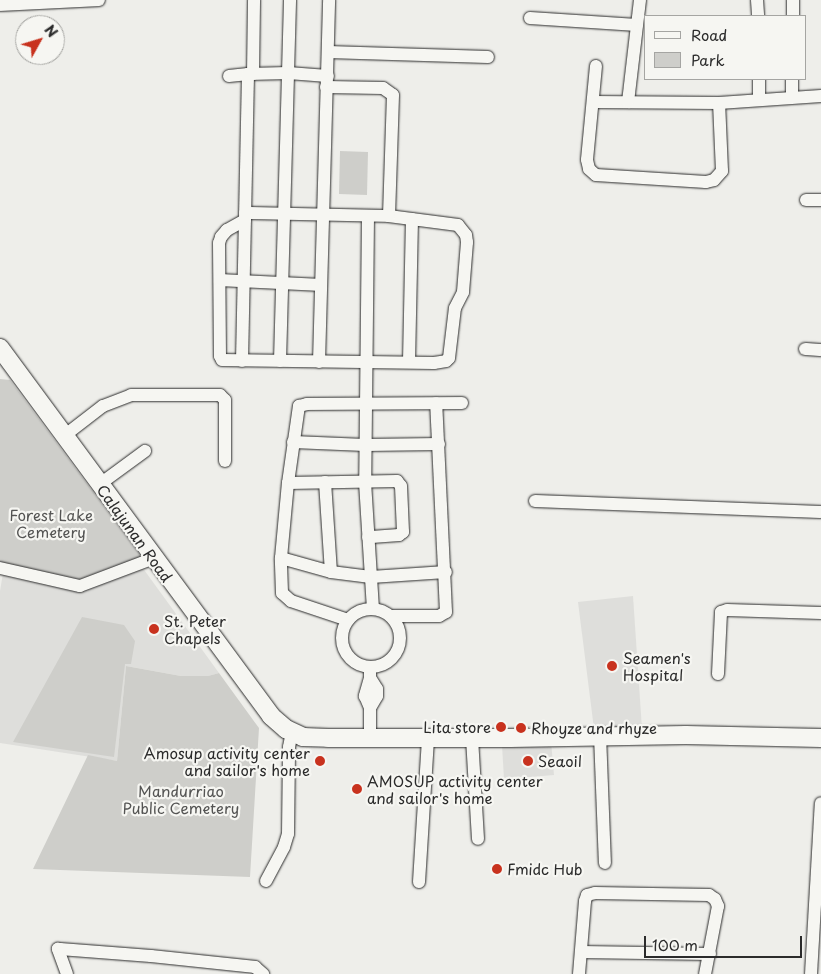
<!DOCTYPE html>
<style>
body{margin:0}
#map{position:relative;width:821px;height:974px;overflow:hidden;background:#eeeeea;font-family:"Playpen Sans",sans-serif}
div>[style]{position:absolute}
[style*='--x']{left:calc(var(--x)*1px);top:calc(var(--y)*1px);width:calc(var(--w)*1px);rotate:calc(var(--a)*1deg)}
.built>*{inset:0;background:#dededb}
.green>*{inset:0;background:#cececa}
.roads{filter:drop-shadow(0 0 1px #2b2b2b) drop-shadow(0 0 1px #2b2b2b)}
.street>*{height:12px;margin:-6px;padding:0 6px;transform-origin:6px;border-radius:6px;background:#f6f6f2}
.street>.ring{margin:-6px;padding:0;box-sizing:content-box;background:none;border:12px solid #f6f6f2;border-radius:50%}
.secondary>*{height:18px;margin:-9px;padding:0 9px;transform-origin:9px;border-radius:9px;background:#f6f6f2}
.dots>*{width:14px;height:14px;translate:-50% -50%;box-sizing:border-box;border:2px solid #f6f6f2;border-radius:50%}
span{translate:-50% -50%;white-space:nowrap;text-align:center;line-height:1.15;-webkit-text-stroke:4.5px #f6f6f2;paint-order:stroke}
.park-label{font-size:15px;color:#545453}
.street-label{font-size:15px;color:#2b2b2b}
.poi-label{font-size:15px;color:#2b2b2b}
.left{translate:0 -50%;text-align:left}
.right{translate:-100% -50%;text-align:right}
.legend{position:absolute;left:644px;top:15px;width:162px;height:65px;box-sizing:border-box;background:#f6f6f2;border:1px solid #a5a5a2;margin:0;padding:6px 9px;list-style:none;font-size:15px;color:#2b2b2b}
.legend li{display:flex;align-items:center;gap:10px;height:25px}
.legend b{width:25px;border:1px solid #a5a5a2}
.north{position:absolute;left:15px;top:15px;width:50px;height:50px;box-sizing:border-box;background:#f6f6f2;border:1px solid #a5a5a2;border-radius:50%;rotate:51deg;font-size:14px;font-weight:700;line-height:20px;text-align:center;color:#2b2b2b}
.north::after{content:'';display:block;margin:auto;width:18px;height:22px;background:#c8321e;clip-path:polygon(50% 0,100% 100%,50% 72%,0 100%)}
.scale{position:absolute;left:644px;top:936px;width:158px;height:22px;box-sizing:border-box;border:2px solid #2b2b2b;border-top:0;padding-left:6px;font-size:15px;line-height:18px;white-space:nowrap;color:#2b2b2b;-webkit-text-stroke:4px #f6f6f2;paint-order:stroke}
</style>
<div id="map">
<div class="built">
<i style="clip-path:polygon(142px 567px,219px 673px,208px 676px,181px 676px,126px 666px,117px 761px,0 743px,0 591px,3px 573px)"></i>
<i style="clip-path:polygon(633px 596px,642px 729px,594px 729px,578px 602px)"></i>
<i style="clip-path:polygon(551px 741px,554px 775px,504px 779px,502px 745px)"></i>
</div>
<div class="green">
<i style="clip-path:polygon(340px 151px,368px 152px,367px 195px,339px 194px)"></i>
<i style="clip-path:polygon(0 379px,10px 380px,142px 558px,78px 582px,0 565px)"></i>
<i style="clip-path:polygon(82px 617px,124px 625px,135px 641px,131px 664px,125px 664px,114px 757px,13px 742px)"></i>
<i style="clip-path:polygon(126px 666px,181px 676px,208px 676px,219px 673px,259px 728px,250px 877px,33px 869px,88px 755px,117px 761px)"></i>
</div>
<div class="roads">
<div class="street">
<i style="--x:757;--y:0;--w:16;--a:86"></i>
<i style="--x:0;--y:5;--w:99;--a:-2.9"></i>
<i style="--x:793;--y:16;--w:16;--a:-90"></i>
<i style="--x:530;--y:18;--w:107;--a:3.7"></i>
<i style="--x:328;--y:52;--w:160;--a:1.8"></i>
<i style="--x:596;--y:66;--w:94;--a:95.5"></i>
<i style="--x:587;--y:160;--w:9;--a:77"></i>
<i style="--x:589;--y:169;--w:9;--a:41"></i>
<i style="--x:596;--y:175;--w:110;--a:3.6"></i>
<i style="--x:706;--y:182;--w:8;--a:-14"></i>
<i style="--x:714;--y:180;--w:12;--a:-48"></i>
<i style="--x:722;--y:171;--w:68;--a:-92.5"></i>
<i style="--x:253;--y:74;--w:74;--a:-89.2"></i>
<i style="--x:229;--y:76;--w:19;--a:-6"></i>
<i style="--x:759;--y:79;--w:20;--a:90"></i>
<i style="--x:326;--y:87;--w:57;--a:1"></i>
<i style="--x:383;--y:88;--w:12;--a:35"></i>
<i style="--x:393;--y:95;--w:121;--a:91.9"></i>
<i style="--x:792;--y:97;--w:18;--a:-90"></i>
<i style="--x:594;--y:102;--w:125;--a:0.5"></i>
<i style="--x:719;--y:103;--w:102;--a:-3.9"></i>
<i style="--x:628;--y:102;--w:103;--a:-83.3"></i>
<i style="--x:806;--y:200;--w:15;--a:0"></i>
<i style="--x:368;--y:216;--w:266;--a:90.6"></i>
<i style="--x:365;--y:482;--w:126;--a:86.4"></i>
<i style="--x:245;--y:220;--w:21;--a:151"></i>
<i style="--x:227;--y:230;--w:9;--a:131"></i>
<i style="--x:221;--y:237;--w:6;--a:108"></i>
<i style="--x:219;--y:243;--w:113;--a:89.5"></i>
<i style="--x:220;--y:356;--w:4;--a:63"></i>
<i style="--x:222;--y:360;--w:212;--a:0.8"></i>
<i style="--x:434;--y:363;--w:12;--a:-9"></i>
<i style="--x:446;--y:361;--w:4;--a:-45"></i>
<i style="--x:449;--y:358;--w:50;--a:-83.2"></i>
<i style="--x:455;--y:308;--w:18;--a:-63"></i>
<i style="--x:463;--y:292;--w:50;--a:-85.4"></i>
<i style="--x:467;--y:242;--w:7;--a:-98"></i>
<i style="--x:466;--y:235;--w:13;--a:-129"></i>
<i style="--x:458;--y:225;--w:70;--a:-172.6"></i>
<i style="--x:389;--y:216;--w:144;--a:-178.8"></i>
<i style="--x:220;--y:280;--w:101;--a:2.8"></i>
<i style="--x:805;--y:349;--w:16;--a:4"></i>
<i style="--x:242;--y:361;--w:287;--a:-88.8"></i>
<i style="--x:248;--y:74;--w:40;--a:-1.4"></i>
<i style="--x:288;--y:73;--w:73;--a:-88.4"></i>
<i style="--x:280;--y:361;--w:288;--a:-88.4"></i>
<i style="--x:288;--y:73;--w:40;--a:4.3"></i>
<i style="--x:319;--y:362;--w:362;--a:-88.4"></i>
<i style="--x:409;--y:362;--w:143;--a:-88.8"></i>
<i style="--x:64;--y:436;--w:49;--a:-37.6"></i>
<i style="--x:103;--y:406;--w:30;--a:-21"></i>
<i style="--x:131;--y:395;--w:89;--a:0"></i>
<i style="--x:220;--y:395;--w:7;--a:45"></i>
<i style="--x:225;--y:400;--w:61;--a:90"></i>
<i style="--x:293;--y:442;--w:72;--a:2.4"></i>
<i style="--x:365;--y:445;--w:74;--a:-0.8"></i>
<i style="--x:325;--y:482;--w:90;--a:86.2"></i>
<i style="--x:288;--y:483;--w:109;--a:-1.1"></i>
<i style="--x:397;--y:481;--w:6;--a:51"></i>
<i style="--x:401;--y:486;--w:46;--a:87.5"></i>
<i style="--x:403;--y:532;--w:5;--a:143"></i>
<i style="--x:399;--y:535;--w:31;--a:176"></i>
<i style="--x:100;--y:484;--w:56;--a:-36.3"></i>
<i style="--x:535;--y:501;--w:286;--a:2.2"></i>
<i style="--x:281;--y:558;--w:52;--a:15.6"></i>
<i style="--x:331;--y:572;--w:40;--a:7.1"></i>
<i style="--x:371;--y:577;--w:75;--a:-3.8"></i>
<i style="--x:0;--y:568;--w:82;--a:12.7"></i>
<i style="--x:80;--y:586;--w:79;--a:-20.7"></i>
<i class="ring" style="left:342px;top:609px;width:46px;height:46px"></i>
<i style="--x:391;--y:616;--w:48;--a:0"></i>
<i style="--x:439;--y:616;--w:8;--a:-30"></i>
<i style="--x:446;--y:612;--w:209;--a:-92.7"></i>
<i style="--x:348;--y:620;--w:60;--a:-161.6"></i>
<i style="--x:291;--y:601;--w:12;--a:-138"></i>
<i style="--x:282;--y:593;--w:35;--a:-92"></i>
<i style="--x:281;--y:558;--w:75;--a:-84.7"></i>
<i style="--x:288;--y:483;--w:78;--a:-81.9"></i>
<i style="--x:299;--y:406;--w:8;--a:-14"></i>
<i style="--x:307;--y:404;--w:155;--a:-0.4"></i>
<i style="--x:370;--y:667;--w:11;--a:90"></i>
<i style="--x:370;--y:678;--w:19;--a:106"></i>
<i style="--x:365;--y:696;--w:13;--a:67"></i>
<i style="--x:370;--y:708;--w:31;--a:90"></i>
<i style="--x:718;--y:674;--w:62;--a:-87.2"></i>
<i style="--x:721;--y:612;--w:6;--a:-18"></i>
<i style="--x:727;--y:610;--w:94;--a:1.8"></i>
<i style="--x:370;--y:708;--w:14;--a:-60"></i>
<i style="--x:377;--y:696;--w:7;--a:-90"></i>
<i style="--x:377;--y:689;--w:13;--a:-122"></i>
<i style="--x:600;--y:735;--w:128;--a:87.8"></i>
<i style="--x:472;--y:738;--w:101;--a:86.6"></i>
<i style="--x:266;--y:881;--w:38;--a:-62"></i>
<i style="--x:284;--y:847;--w:14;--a:-73"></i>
<i style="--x:288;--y:834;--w:87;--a:-89.3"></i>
<i style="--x:289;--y:747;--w:15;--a:-79"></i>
<i style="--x:419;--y:882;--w:144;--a:-86.4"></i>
<i style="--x:581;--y:952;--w:129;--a:0.9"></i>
<i style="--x:67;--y:974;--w:27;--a:-110"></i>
<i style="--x:58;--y:949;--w:2;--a:0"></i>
<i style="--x:60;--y:949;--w:91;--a:4.4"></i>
<i style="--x:151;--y:956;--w:105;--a:6"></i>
<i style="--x:255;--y:967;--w:11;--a:41"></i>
<i style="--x:579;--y:974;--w:73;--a:-85.3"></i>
<i style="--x:585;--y:901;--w:6;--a:-72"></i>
<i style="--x:587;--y:895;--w:8;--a:-14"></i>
<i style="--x:595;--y:893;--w:114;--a:1"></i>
<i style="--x:709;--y:895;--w:7;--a:34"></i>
<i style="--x:715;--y:899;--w:8;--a:67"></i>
<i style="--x:718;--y:906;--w:69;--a:100.8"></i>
<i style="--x:811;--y:974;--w:171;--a:-86.7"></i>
</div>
<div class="secondary">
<i style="--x:0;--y:348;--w:457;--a:53.6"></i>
<i style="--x:271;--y:716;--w:20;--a:41"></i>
<i style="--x:286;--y:729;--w:19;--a:25"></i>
<i style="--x:303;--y:737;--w:25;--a:2"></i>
<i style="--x:328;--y:738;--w:182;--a:0"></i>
<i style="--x:510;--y:738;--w:176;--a:-1"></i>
<i style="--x:686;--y:735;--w:135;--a:1.3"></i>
</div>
</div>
<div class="dots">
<i style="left:154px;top:629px;background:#c8321e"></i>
<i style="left:612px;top:666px;background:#c8321e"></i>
<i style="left:501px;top:727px;background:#c8321e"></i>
<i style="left:521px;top:728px;background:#c8321e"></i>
<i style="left:320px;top:761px;background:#c8321e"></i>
<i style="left:528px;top:761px;background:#c8321e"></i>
<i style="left:357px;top:789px;background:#c8321e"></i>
<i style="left:497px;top:869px;background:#c8321e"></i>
</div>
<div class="park-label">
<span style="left:51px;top:523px">Forest Lake<br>Cemetery</span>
<span style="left:181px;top:799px">Mandurriao<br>Public Cemetery</span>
</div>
<div class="street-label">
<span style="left:135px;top:533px;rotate:54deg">Calajunan Road</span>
</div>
<div class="poi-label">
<span class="left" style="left:164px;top:629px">St. Peter<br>Chapels</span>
<span class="left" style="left:623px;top:666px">Seamen's<br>Hospital</span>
<span class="right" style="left:491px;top:727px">Lita store</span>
<span class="left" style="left:531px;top:728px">Rhoyze and rhyze</span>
<span class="right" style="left:310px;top:761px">Amosup activity center<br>and sailor's home</span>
<span class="left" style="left:538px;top:761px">Seaoil</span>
<span class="left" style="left:367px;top:789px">AMOSUP activity center<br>and sailor's home</span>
<span class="left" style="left:507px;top:869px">Fmidc Hub</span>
</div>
<ul class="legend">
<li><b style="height:6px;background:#f6f6f2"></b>Road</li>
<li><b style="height:14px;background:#cececa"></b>Park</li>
</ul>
<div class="north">N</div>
<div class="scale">100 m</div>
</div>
